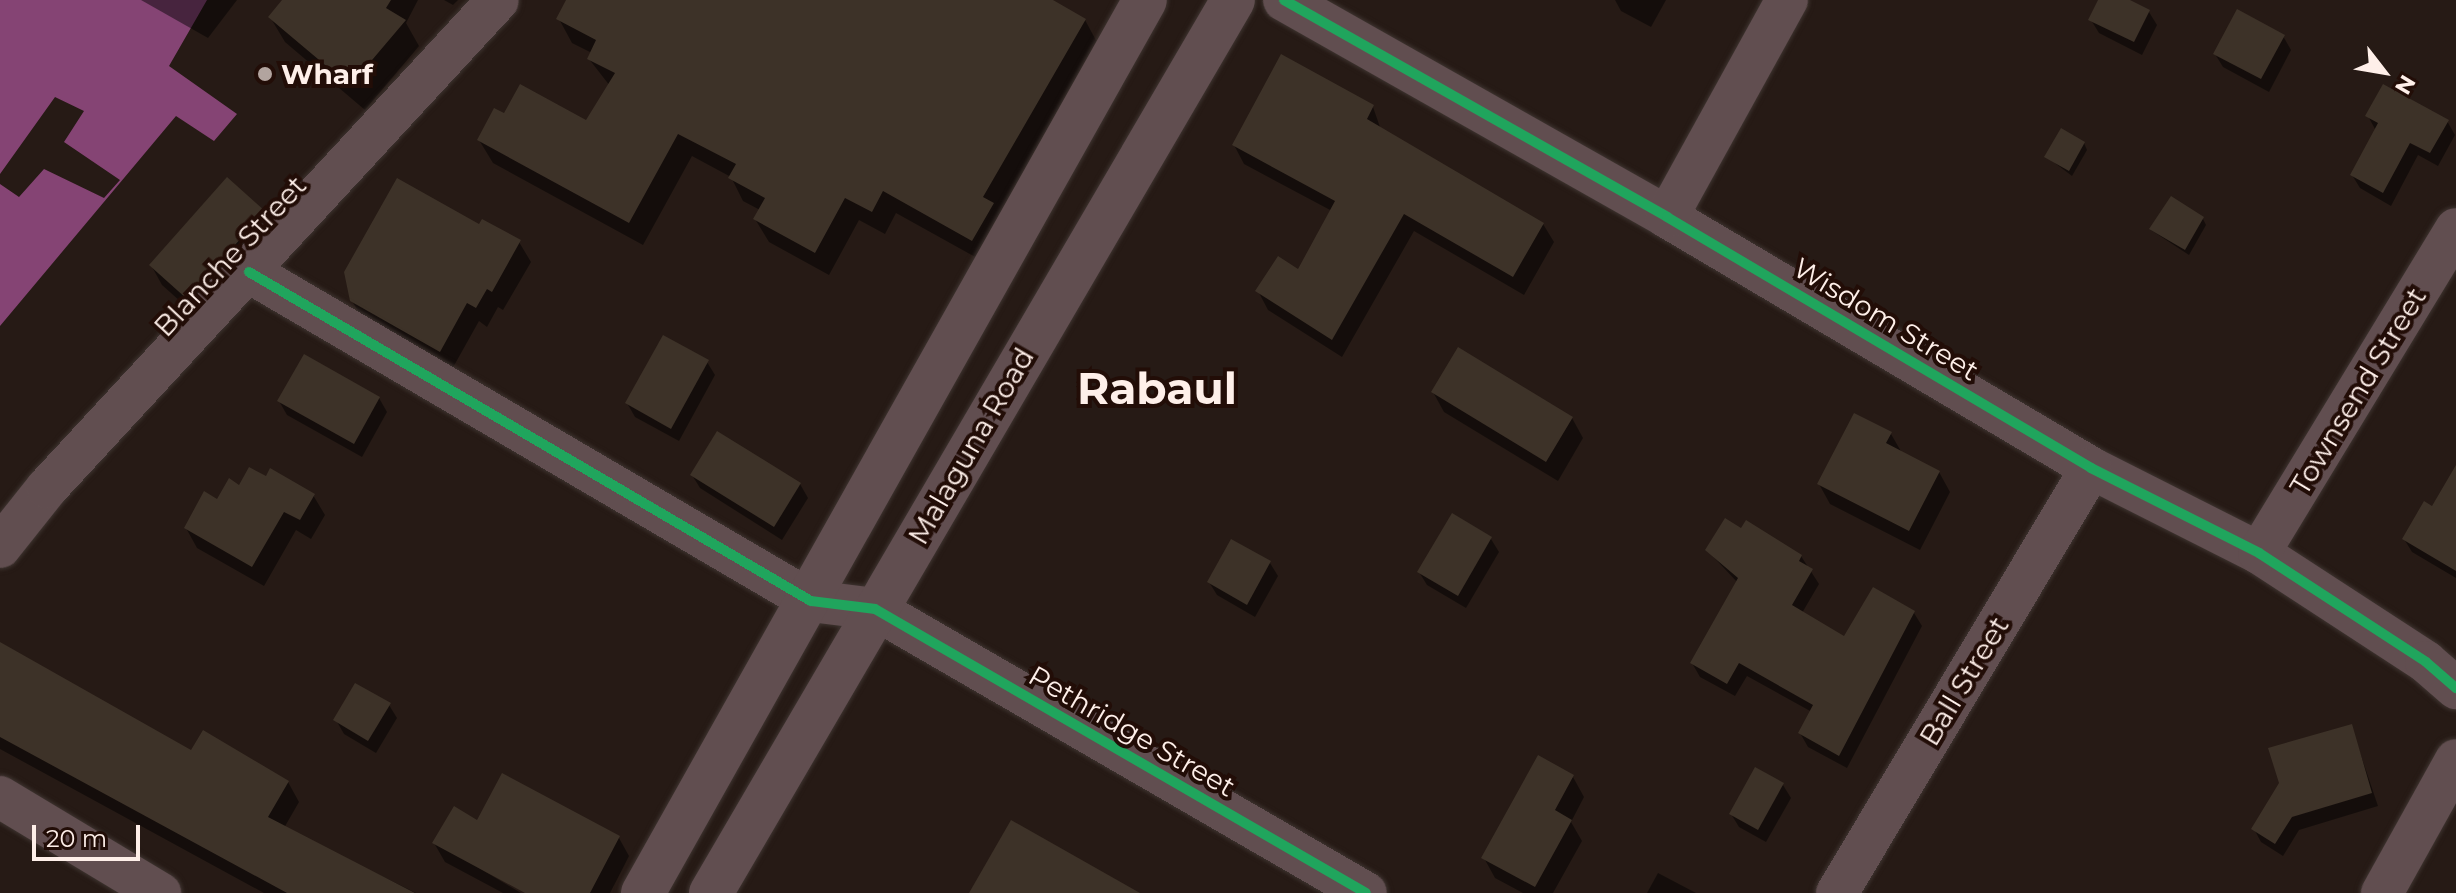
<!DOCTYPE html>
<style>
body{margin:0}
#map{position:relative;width:2456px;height:893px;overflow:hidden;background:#261a15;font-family:Montserrat,sans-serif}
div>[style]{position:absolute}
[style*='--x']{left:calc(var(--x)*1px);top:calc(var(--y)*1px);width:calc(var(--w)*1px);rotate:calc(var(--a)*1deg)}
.water>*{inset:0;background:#854474}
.pier>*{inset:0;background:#261a15}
.shadow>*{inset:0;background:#0007}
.building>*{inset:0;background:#3d3228}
.roads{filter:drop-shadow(0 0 2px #3e3430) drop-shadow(0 0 2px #3e3430)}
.minor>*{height:42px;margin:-21px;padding:0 21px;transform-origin:21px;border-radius:21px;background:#614e50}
.tertiary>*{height:44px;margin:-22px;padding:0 22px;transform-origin:22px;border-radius:22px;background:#614e50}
.cycleway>*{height:10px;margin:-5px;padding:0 5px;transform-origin:5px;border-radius:5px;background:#20a55d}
.dots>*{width:22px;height:22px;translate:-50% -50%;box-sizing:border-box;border:4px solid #220d07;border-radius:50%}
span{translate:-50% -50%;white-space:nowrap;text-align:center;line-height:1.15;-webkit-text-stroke:8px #220d07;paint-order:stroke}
.poi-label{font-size:28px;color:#feefe9;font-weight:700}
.left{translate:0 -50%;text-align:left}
.street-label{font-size:28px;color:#feefe9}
.town-label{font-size:44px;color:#feefe9;font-weight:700}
.north{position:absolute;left:2344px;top:32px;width:80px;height:80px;-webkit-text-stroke:6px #220d07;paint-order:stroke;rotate:121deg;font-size:22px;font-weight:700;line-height:32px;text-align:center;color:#feefe9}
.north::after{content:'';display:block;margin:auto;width:28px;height:36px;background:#feefe9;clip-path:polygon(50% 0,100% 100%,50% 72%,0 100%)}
.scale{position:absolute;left:32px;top:825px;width:108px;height:36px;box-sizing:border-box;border:4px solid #feefe9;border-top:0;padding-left:10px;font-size:24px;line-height:28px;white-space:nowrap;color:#feefe9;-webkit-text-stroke:6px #220d07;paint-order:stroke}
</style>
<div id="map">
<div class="water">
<i style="clip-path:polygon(0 0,207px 0,169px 66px,237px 114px,214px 141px,176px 116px,0 326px)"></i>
</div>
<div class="pier">
<i style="clip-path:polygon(55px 97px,84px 111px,64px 142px,120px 180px,104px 198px,44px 169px,19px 197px,0 184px,0 174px)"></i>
</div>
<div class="shadow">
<i style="clip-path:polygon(141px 0,237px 0,208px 38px)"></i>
<i style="clip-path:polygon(285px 0,418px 0,406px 23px,419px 46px,365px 110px,285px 42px,270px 17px)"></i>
<i style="clip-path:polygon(444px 0,458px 0,453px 5px)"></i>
<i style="clip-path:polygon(569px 0,1049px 0,1085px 20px,1098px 44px,986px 263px,896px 213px,885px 234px,859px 220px,829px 275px,769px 242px,755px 219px,760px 210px,743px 201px,731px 177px,692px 156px,643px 245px,493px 163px,479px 140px,505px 116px,587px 123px,610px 86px,589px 59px,592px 53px,572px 43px,559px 19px)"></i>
<i style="clip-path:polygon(1615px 0,1666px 0,1651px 27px,1621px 11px)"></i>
<i style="clip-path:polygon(2100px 0,2125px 0,2149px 12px,2157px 25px,2142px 55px,2099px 33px,2091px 20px)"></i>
<i style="clip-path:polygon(2283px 36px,2291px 50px,2269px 92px,2223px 67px,2215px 54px)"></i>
<i style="clip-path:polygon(1373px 107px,1381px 130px,1543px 224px,1554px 242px,1524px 295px,1414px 231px,1342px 357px,1268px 310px,1258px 291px,1299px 272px,1332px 211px,1244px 164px,1234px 145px)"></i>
<i style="clip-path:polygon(2368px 116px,2447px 121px,2455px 135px,2438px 166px,2418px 155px,2391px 206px,2360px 188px,2352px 175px,2376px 131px)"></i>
<i style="clip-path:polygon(2084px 143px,2087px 150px,2072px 176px,2047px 157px)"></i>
<i style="clip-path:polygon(264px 212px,275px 232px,199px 318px,162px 285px,151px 265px)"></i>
<i style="clip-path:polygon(2203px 219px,2206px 225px,2189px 255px,2151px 230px)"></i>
<i style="clip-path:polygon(480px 227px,519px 242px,531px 262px,503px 310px,498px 307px,487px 327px,479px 321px,451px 371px,364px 321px,352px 301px)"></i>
<i style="clip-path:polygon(707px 362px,715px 375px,679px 441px,635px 417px,627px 403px)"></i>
<i style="clip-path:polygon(1433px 392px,1572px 418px,1583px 438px,1558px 481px,1444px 412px)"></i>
<i style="clip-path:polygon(379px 398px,387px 412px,362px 457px,287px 415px,279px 401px)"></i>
<i style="clip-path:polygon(1891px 434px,1902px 453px,1939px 472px,1950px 492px,1920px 550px,1830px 504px,1819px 484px)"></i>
<i style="clip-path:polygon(2456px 469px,2456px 578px,2412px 552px,2404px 539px,2433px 509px)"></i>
<i style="clip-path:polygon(692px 475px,800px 484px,808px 498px,782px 540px,700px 488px)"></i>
<i style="clip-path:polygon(266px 478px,313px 495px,325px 515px,311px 539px,296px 530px,264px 586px,197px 548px,186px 528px,218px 501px)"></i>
<i style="clip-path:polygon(1452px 516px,1491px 539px,1499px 552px,1466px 608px,1427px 585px,1419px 572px)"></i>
<i style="clip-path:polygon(1707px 550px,1801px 556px,1819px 584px,1802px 613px,1845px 639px,1914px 613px,1922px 626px,1847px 768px,1808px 747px,1800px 733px,1812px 712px,1747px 676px,1735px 696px,1700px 677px,1692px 663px,1738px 583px)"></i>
<i style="clip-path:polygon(1270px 563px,1278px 576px,1255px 617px,1217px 595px,1209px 582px)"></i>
<i style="clip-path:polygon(0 645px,192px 752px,288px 782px,299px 802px,284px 828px,416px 893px,264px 893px,0 749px)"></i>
<i style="clip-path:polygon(389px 705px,397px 718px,376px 753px,344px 734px,336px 720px)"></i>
<i style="clip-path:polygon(2351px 726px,2378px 806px,2299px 830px,2283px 856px,2261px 842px,2254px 829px)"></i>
<i style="clip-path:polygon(1573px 777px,1584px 797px,1571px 822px,1582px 841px,1553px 893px,1523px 893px,1495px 878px,1484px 858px)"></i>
<i style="clip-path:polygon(1783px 785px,1791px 798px,1766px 842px,1739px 827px,1731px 814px)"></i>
<i style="clip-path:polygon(619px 838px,629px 856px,610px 893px,529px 893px,447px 849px,521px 893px,503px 893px,445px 862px,434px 843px)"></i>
<i style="clip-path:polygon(1658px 873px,1696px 893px,1647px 893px)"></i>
</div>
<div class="building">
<i style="clip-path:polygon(282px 0,391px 0,386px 8px,406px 20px,350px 86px,268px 17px)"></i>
<i style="clip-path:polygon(566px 0,1053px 0,1086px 19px,983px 197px,994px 203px,972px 241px,883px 191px,872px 212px,845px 198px,815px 253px,753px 219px,765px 198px,728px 178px,736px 164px,678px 134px,629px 223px,477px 140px,494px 108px,504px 113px,520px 84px,586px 120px,615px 73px,587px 59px,596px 40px,556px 19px)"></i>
<i style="clip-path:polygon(2098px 0,2130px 0,2150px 10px,2134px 42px,2088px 20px)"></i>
<i style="clip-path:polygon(2237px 9px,2285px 35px,2261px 79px,2213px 54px)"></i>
<i style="clip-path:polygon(1281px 54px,1374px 105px,1367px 119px,1544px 223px,1513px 277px,1404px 214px,1332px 340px,1255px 291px,1278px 256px,1298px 269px,1335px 201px,1232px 145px)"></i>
<i style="clip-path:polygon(2383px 84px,2449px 120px,2430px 153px,2410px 143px,2383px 193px,2350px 175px,2378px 123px,2365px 116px)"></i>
<i style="clip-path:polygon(2061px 128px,2085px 142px,2069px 171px,2044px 157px)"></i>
<i style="clip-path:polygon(227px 177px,265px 211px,187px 299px,149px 265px)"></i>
<i style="clip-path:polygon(397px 178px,479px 224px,482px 219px,521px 240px,492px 292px,487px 289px,476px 308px,467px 303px,440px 352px,350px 301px,344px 272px)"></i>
<i style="clip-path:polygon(2171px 196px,2204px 217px,2185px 250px,2149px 229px)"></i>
<i style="clip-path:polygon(663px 335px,709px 360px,671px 429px,625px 403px)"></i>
<i style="clip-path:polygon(1458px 347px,1573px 417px,1546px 462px,1431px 392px)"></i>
<i style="clip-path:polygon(304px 354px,380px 397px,354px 444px,277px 401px)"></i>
<i style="clip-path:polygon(1854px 413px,1892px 432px,1886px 443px,1940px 471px,1909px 531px,1817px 484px)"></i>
<i style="clip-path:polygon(717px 431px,801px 483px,774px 527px,690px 475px)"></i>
<i style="clip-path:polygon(2456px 465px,2456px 571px,2402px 539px,2424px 501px,2432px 506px)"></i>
<i style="clip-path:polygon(249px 467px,266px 476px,270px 468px,315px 494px,300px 520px,284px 512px,252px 567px,184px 528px,204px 491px,217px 499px,229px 478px,239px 485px)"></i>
<i style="clip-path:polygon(1452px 513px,1492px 537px,1458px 596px,1417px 572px)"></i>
<i style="clip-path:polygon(1725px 518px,1741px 528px,1746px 520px,1802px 555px,1799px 561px,1813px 569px,1792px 605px,1844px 636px,1873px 587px,1915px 611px,1839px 756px,1798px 733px,1813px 705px,1739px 663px,1727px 684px,1690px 663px,1738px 578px,1705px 550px)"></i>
<i style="clip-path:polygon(1231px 539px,1271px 561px,1247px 605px,1207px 582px)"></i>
<i style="clip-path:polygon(0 642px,191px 750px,203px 730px,289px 781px,268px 817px,415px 893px,287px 893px,0 737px)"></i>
<i style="clip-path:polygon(355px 683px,391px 703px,368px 741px,333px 720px)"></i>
<i style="clip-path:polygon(2352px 724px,2372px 793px,2292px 817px,2275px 844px,2251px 829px,2279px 783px,2268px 748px)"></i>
<i style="clip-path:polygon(1538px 755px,1574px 775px,1555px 810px,1572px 820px,1535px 887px,1481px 858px)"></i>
<i style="clip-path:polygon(1755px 767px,1784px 783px,1758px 830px,1729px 814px)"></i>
<i style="clip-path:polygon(502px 773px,620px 836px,590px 893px,525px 893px,432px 843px,454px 806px,477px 820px)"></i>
<i style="clip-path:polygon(1011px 820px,1140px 893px,969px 893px)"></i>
</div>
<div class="roads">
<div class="minor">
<i style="--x:1284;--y:0;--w:440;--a:29.5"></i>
<i style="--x:1667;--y:217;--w:493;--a:30.6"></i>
<i style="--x:2091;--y:468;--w:188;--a:26.8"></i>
<i style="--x:2259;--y:553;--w:199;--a:33.1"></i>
<i style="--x:2426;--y:662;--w:40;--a:41"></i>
<i style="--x:1667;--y:217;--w:248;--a:-61.1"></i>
<i style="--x:249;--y:272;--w:651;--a:30.35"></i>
<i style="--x:811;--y:601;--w:64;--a:7.1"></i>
<i style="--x:875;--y:609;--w:567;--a:30.05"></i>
<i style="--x:0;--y:547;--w:75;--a:-51.5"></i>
<i style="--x:47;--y:488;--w:664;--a:-47.26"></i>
<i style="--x:2259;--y:553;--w:379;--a:-58.7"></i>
<i style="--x:0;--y:797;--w:187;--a:31"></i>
<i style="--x:1837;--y:893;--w:495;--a:-59.1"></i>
<i style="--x:2382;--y:893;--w:152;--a:-60.9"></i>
</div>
<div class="tertiary">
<i style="--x:643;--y:893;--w:1024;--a:-60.66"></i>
<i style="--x:711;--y:893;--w:1034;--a:-59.69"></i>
</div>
</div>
<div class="cycleway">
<i style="--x:1284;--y:0;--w:440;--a:29.5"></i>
<i style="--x:1667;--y:217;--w:493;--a:30.6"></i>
<i style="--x:2091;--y:468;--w:188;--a:26.8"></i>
<i style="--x:2259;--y:553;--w:199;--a:33.1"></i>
<i style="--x:2426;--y:662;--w:40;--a:41"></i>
<i style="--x:249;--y:272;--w:651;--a:30.35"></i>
<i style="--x:811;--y:601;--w:64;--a:7.1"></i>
<i style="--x:875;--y:609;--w:567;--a:30.05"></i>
</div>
<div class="dots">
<i style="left:265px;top:74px;background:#b2a49f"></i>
</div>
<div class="poi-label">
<span class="left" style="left:281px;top:74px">Wharf</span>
</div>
<div class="street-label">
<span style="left:230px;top:256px;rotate:-47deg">Blanche Street</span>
<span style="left:1886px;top:319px;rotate:31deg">Wisdom Street</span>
<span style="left:2358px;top:391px;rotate:-59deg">Townsend Street</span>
<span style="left:971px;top:446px;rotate:-60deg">Malaguna Road</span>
<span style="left:1964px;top:681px;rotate:-59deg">Ball Street</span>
<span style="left:1132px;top:731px;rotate:30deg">Pethridge Street</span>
</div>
<div class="town-label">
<span style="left:1157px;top:388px">Rabaul</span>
</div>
<div class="north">N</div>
<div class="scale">20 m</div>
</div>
